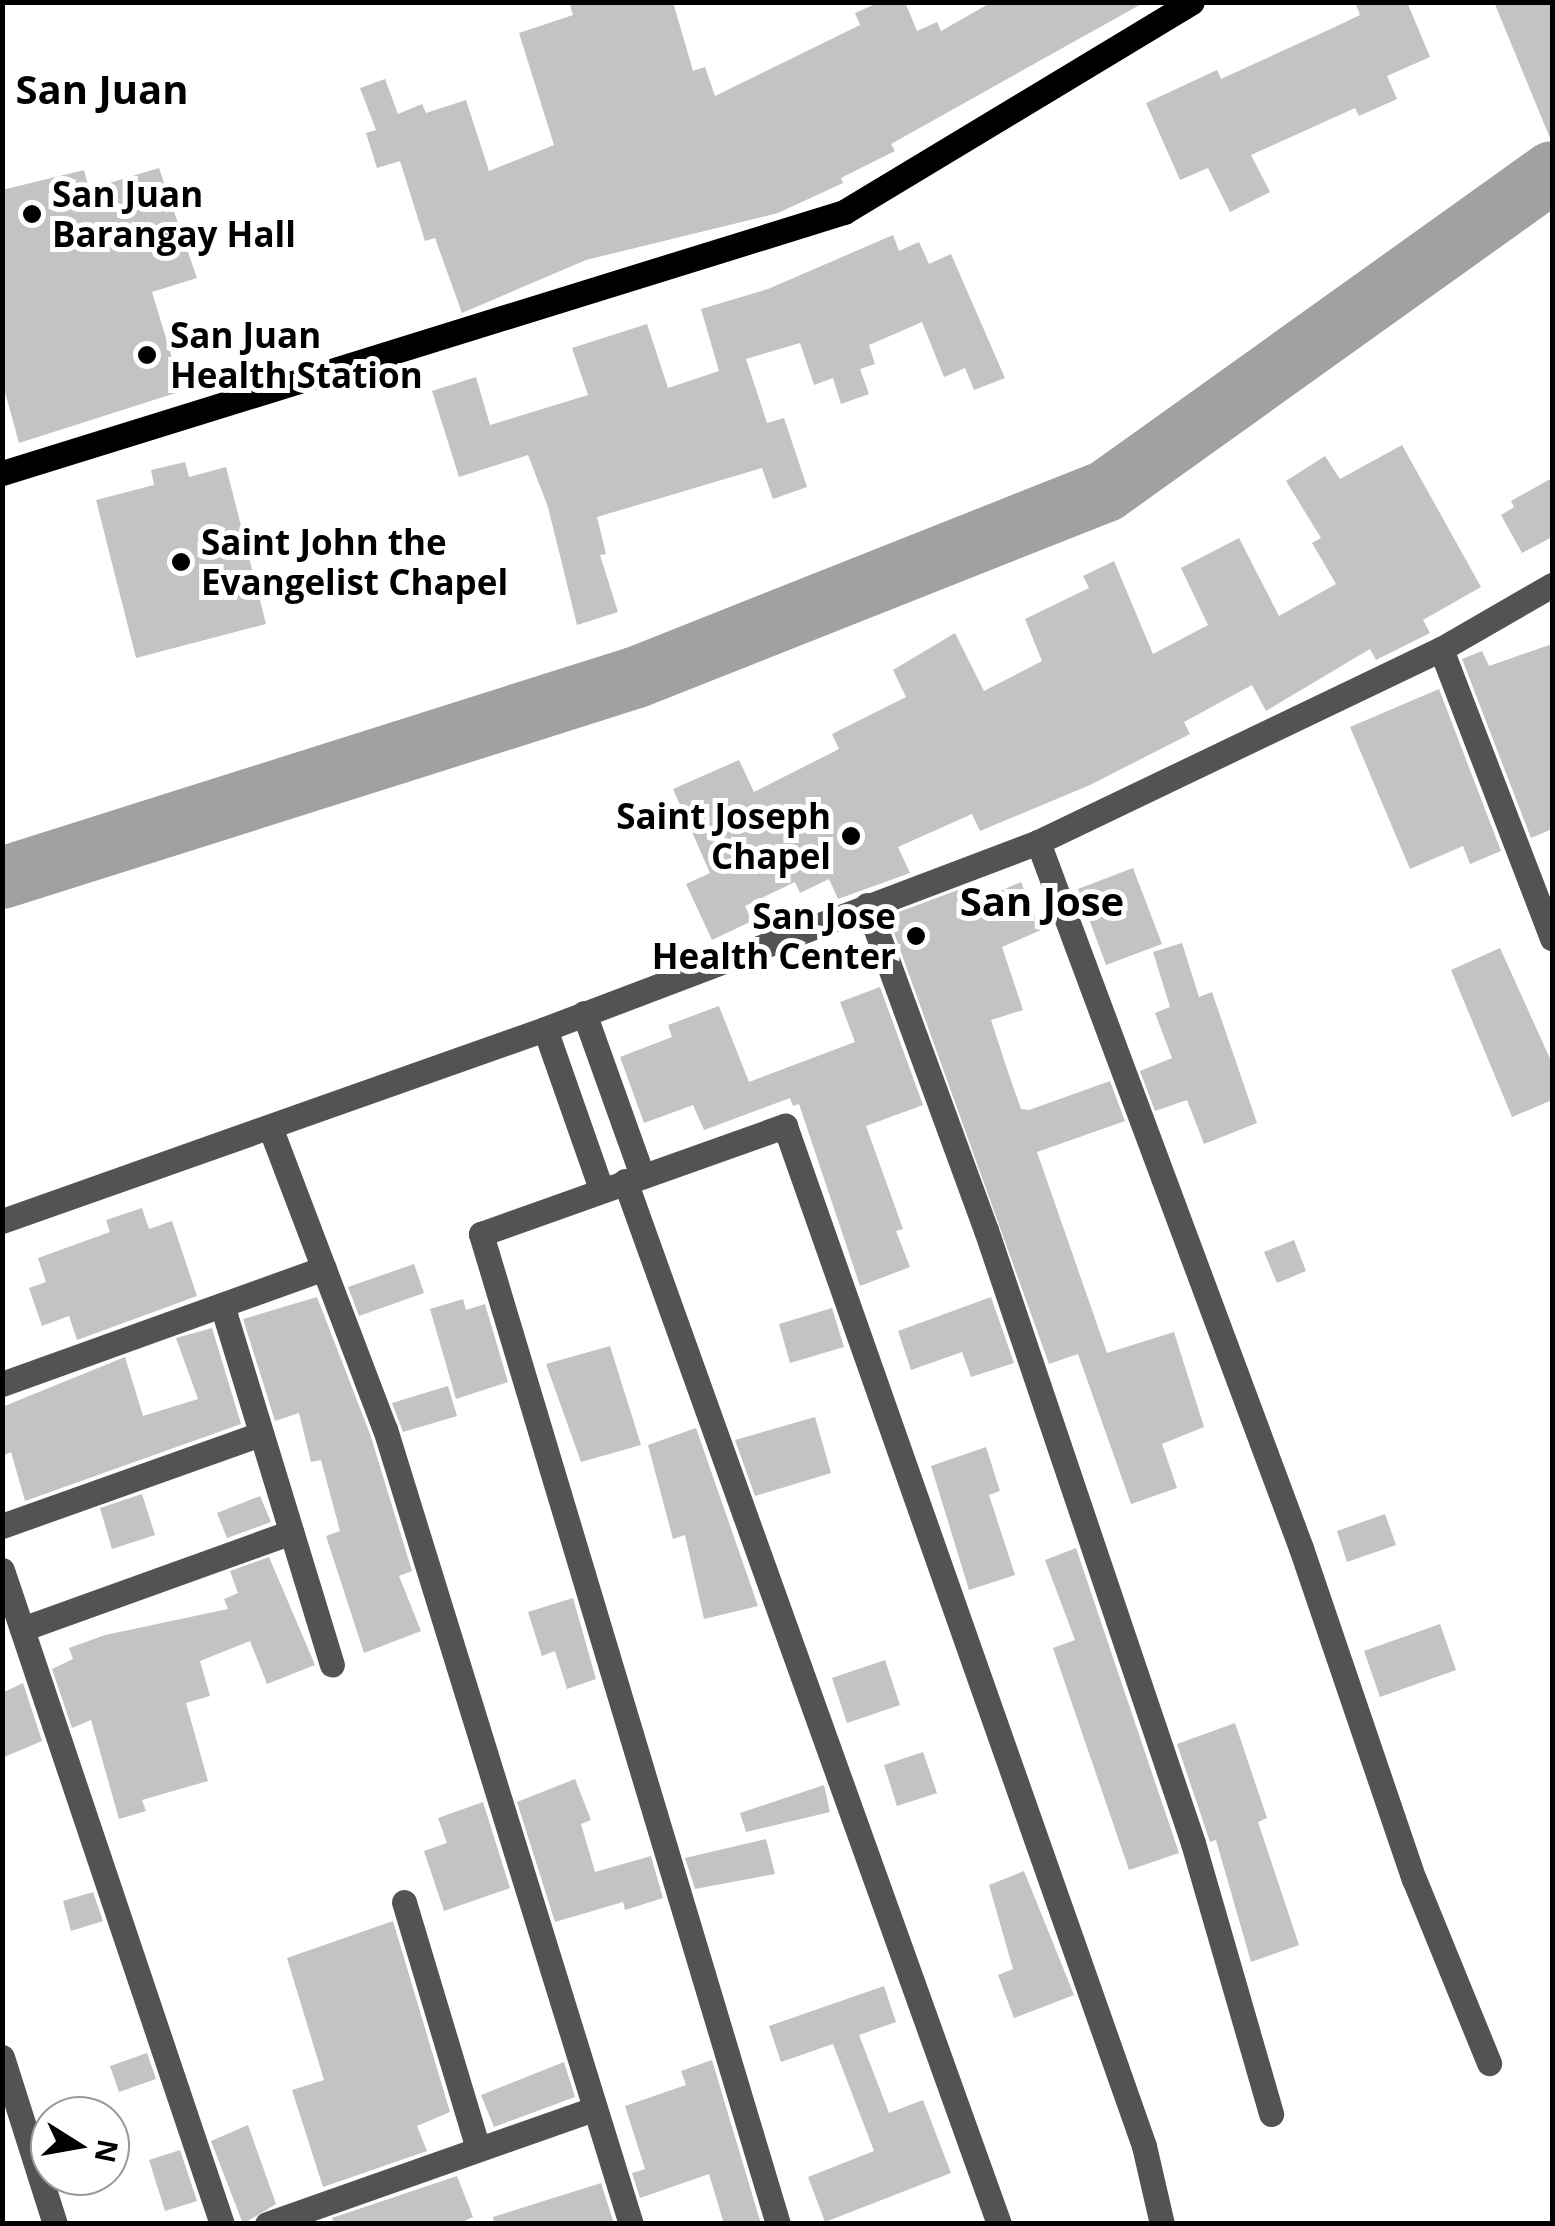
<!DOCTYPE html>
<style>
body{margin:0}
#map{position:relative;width:1555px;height:2226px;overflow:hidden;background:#fff;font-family:"Open Sans",sans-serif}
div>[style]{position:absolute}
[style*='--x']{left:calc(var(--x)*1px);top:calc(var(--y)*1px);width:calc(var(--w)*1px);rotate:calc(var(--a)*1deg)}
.river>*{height:62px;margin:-31px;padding:0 31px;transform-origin:31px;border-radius:31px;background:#a1a1a1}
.building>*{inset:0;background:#c3c3c3}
.minor>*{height:25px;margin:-12.5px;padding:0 12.5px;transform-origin:12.5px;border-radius:12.5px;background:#535353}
.major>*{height:25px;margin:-12.5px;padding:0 12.5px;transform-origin:12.5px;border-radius:12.5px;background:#000}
.dots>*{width:28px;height:28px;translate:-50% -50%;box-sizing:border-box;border:5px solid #fff;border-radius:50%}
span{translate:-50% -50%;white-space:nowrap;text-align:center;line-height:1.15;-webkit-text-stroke:10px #fff;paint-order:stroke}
.poi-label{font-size:35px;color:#000;font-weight:700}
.left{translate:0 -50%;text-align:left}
.right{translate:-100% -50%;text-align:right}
.quarter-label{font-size:40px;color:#000;font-weight:700}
.frame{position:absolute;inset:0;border:5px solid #000;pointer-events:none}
.north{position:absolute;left:30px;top:2096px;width:100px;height:100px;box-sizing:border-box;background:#fff;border:2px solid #999;border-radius:50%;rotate:101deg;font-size:28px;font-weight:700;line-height:40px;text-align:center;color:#000}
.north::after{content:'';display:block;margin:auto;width:35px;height:45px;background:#000;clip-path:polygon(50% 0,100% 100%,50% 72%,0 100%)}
</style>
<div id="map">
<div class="river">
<i style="--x:2;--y:878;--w:666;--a:-17.56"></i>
<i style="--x:637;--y:677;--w:505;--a:-21.63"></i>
<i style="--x:1106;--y:491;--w:548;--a:-35.57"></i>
</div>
<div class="building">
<i style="clip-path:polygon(569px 2px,673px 2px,693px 71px,705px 67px,715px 96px,860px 25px,855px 13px,880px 2px,905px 2px,917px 31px,937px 22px,941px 31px,992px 2px,1145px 2px,891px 144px,895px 151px,841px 178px,843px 183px,778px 213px,586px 260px,462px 313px,435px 238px,425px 241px,400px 161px,377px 168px,366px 133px,376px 130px,360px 88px,385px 79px,398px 114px,422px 104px,426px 113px,466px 100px,489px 171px,554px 145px,519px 33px,573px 15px)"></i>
<i style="clip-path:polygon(1355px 2px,1407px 2px,1430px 57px,1387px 76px,1397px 99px,1359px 116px,1355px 108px,1251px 155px,1270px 192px,1230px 212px,1208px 168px,1180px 180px,1146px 103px,1217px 70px,1221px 79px,1337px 26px,1360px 15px)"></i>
<i style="clip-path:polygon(1494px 2px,1552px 2px,1552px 143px)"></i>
<i style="clip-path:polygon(159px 168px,197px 278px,152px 292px,182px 391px,19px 443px,2px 381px,2px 190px,84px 170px,89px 189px)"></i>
<i style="clip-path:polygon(893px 235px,899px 251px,919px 242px,929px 264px,951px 254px,1005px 378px,974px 390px,965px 368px,944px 377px,922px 322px,869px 345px,875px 364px,860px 369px,869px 394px,841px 404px,833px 378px,814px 385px,800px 343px,746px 359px,767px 423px,784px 418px,807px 487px,773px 499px,762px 468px,597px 517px,606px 554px,600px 555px,618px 612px,577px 625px,548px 507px,528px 455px,459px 477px,432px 391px,476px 377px,490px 425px,588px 395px,572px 348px,647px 324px,668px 388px,719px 371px,701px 309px,768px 289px)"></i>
<i style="clip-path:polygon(1402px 445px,1481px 587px,1423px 620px,1430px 633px,1376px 660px,1370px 649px,1266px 711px,1252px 685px,1184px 722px,1190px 734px,1090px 785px,980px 831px,972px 814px,898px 847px,910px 873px,838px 899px,829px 879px,800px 893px,795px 882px,745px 906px,752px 921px,712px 940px,686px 884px,710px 873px,673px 789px,739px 760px,754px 792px,839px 749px,832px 734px,906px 697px,893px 670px,955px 633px,984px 691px,1042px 661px,1025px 619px,1089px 588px,1083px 576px,1114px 561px,1153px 654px,1208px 625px,1181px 568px,1239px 538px,1279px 616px,1336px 584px,1312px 543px,1321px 538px,1286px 481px,1325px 456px,1340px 479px)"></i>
<i style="clip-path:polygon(185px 462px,189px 477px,226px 467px,266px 624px,136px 658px,96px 500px,154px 485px,151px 470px)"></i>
<i style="clip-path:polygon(1552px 478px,1552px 537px,1522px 553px,1501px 515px,1514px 507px,1511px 501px)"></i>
<i style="clip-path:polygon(1552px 644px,1552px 829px,1531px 838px,1462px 659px,1482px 651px,1489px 666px)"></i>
<i style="clip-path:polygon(1439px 689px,1501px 851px,1470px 864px,1463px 846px,1410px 869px,1350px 727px)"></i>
<i style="clip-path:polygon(1133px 868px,1162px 944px,1106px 965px,1078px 889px)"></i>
<i style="clip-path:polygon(1021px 882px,1041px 930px,1002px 947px,1023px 1010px,991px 1020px,1008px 1072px,1021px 1109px,1029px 1110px,1110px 1081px,1125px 1121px,1037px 1152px,1107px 1353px,1174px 1332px,1204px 1427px,1162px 1444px,1177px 1488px,1131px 1504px,1078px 1354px,1049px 1364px,888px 916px,963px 888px,970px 904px)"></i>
<i style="clip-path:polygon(1182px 943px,1199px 997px,1212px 992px,1257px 1123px,1204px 1144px,1187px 1100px,1155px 1111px,1140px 1071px,1172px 1058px,1155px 1013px,1170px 1007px,1153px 952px)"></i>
<i style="clip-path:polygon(1500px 948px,1552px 1063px,1552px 1100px,1512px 1117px,1451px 970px)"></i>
<i style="clip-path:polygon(880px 987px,923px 1105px,866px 1126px,903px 1229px,896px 1231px,910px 1267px,860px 1286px,799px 1104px,793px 1106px,790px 1098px,704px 1130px,693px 1105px,644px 1123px,620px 1057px,672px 1037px,668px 1025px,719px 1006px,749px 1082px,855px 1042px,840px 1002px)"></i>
<i style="clip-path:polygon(142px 1208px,149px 1229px,172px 1221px,197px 1296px,77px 1340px,69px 1316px,42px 1326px,29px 1288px,46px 1282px,38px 1258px,110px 1232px,106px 1220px)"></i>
<i style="clip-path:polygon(1294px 1240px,1306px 1271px,1277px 1283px,1264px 1252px)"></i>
<i style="clip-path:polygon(414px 1264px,424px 1293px,359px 1316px,348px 1287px)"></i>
<i style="clip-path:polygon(317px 1297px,370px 1434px,412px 1571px,399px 1576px,421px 1631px,364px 1653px,326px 1536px,340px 1531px,321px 1460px,311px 1462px,299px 1413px,275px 1421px,243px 1319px)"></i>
<i style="clip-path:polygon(991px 1297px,1014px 1363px,971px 1377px,962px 1352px,911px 1370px,898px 1331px)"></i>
<i style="clip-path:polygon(463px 1299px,466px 1310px,485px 1304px,508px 1382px,456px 1399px,430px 1309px)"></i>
<i style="clip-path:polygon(832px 1308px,844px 1347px,790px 1363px,779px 1324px)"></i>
<i style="clip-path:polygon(212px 1328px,241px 1424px,25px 1501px,11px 1452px,2px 1456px,2px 1407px,125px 1357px,143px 1416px,198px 1399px,176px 1338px)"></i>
<i style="clip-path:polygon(610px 1346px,641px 1445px,581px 1462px,546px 1364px)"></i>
<i style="clip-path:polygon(448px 1386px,457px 1416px,403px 1432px,392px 1403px)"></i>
<i style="clip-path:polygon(815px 1417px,831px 1473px,755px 1496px,735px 1440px)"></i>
<i style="clip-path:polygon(696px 1428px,758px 1606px,704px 1619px,685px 1535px,673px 1539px,648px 1445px)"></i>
<i style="clip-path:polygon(986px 1447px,1000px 1491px,989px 1495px,1015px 1575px,969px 1590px,931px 1466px)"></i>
<i style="clip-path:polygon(142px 1494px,155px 1535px,112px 1549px,100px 1508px)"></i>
<i style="clip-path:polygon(260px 1496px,271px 1522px,227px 1538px,217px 1513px)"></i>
<i style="clip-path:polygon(1385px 1514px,1396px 1545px,1347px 1562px,1337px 1531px)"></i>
<i style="clip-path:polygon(1076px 1548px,1179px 1853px,1129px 1870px,1053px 1648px,1075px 1640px,1045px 1560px)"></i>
<i style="clip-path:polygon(269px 1557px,315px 1665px,267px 1684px,250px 1641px,200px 1661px,210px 1696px,186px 1703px,208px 1781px,142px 1800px,146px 1811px,119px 1819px,91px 1720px,72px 1728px,52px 1669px,73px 1659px,69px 1648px,105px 1635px,228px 1609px,224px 1599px,238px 1593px,230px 1571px)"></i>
<i style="clip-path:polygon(573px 1598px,596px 1679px,567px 1689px,555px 1651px,542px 1656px,528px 1612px)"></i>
<i style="clip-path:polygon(1440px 1624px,1456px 1670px,1380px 1697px,1364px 1651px)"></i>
<i style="clip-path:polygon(885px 1660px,900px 1705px,847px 1723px,832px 1678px)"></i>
<i style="clip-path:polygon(23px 1683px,42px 1741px,2px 1758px,2px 1693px)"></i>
<i style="clip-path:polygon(1235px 1723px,1267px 1818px,1258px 1822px,1299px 1945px,1251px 1962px,1216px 1840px,1210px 1842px,1177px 1744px)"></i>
<i style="clip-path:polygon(923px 1752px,937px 1793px,897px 1806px,884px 1765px)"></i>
<i style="clip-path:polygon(575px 1779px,591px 1820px,581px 1824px,595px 1872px,651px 1856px,663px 1898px,625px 1910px,623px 1902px,555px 1922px,517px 1802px)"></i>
<i style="clip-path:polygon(824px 1785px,830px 1812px,746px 1832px,740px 1813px)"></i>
<i style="clip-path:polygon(483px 1802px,510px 1888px,444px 1911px,424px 1851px,447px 1843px,438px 1818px)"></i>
<i style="clip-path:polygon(766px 1839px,775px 1874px,695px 1889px,685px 1858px)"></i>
<i style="clip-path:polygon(1024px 1871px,1074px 1995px,1014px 2018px,998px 1975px,1013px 1969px,989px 1885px)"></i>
<i style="clip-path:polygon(93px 1892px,103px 1921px,71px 1931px,63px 1901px)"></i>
<i style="clip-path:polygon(393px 1921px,450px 2112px,417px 2126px,427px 2151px,323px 2187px,292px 2090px,324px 2080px,287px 1958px)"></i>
<i style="clip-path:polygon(884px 1986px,896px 2022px,859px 2035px,889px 2113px,923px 2100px,951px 2173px,825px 2222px,808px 2177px,874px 2151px,833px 2044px,781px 2062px,769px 2026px)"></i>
<i style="clip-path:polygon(147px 2053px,156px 2079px,119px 2092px,110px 2066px)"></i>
<i style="clip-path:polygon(712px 2060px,761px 2224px,724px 2224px,709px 2174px,640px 2198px,632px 2173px,645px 2169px,625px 2106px,686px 2085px,681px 2071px)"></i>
<i style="clip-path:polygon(564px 2062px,575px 2097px,494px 2127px,481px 2095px)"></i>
<i style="clip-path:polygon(248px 2125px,276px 2204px,243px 2224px,211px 2141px)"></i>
<i style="clip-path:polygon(180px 2150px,197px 2201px,165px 2211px,149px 2160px)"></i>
<i style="clip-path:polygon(457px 2176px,473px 2217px,458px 2224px,334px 2224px,332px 2218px)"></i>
<i style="clip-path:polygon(601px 2183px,614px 2224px,494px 2224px,493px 2217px)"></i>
</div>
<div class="minor">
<i style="--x:1441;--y:649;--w:310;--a:69"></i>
<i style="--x:1038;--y:842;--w:753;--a:69.57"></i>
<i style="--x:1301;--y:1548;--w:350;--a:71.2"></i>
<i style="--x:1414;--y:1879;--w:199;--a:67.8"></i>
<i style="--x:867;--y:905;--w:346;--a:69.9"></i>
<i style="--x:986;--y:1230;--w:647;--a:71.34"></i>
<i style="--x:1193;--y:1843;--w:282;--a:73.9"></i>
<i style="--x:584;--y:1013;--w:172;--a:70.3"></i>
<i style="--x:545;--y:1029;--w:170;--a:70.7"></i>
<i style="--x:270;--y:1127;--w:323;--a:69.2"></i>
<i style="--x:385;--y:1429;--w:832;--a:72.81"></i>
<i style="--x:625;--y:1181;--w:1108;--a:70.27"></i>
<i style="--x:2;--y:1221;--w:576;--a:-19.47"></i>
<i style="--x:545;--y:1029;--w:527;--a:-20.77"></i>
<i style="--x:1038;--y:842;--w:447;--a:-25.6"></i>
<i style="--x:1441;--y:649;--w:128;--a:-30"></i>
<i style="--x:222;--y:1305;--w:376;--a:73"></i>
<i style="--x:2;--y:1384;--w:342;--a:-19.8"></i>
<i style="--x:2;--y:1526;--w:275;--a:-19.6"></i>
<i style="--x:2;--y:1570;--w:690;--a:71.41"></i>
<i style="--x:22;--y:1629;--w:286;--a:-19.8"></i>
<i style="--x:404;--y:1902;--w:257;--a:73.3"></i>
<i style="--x:2;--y:2057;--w:175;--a:72.4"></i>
<i style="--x:267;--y:2224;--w:347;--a:-19.4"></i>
<i style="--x:778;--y:2224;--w:1034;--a:-106.7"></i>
<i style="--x:481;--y:1234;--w:323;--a:-19.6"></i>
<i style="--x:785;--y:1126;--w:1081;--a:70.61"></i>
<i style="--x:1144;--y:2146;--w:80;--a:77"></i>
</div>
<div class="major">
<i style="--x:2;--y:473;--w:882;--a:-17.22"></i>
<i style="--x:844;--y:212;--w:406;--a:-31.1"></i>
</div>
<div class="dots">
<i style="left:32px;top:214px;background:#000"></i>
<i style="left:147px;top:355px;background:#000"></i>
<i style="left:181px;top:562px;background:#000"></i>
<i style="left:851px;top:836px;background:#000"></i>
<i style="left:916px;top:936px;background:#000"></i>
</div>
<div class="poi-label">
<span class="left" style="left:52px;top:214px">San Juan<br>Barangay Hall</span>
<span class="left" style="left:170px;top:355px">San Juan<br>Health Station</span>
<span class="left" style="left:201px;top:562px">Saint John the<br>Evangelist Chapel</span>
<span class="right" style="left:831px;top:836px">Saint Joseph<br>Chapel</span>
<span class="right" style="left:896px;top:936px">San Jose<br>Health Center</span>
</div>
<div class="quarter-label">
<span style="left:102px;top:89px">San Juan</span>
<span style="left:1042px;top:901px">San Jose</span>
</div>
<div class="frame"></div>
<div class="north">N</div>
</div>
